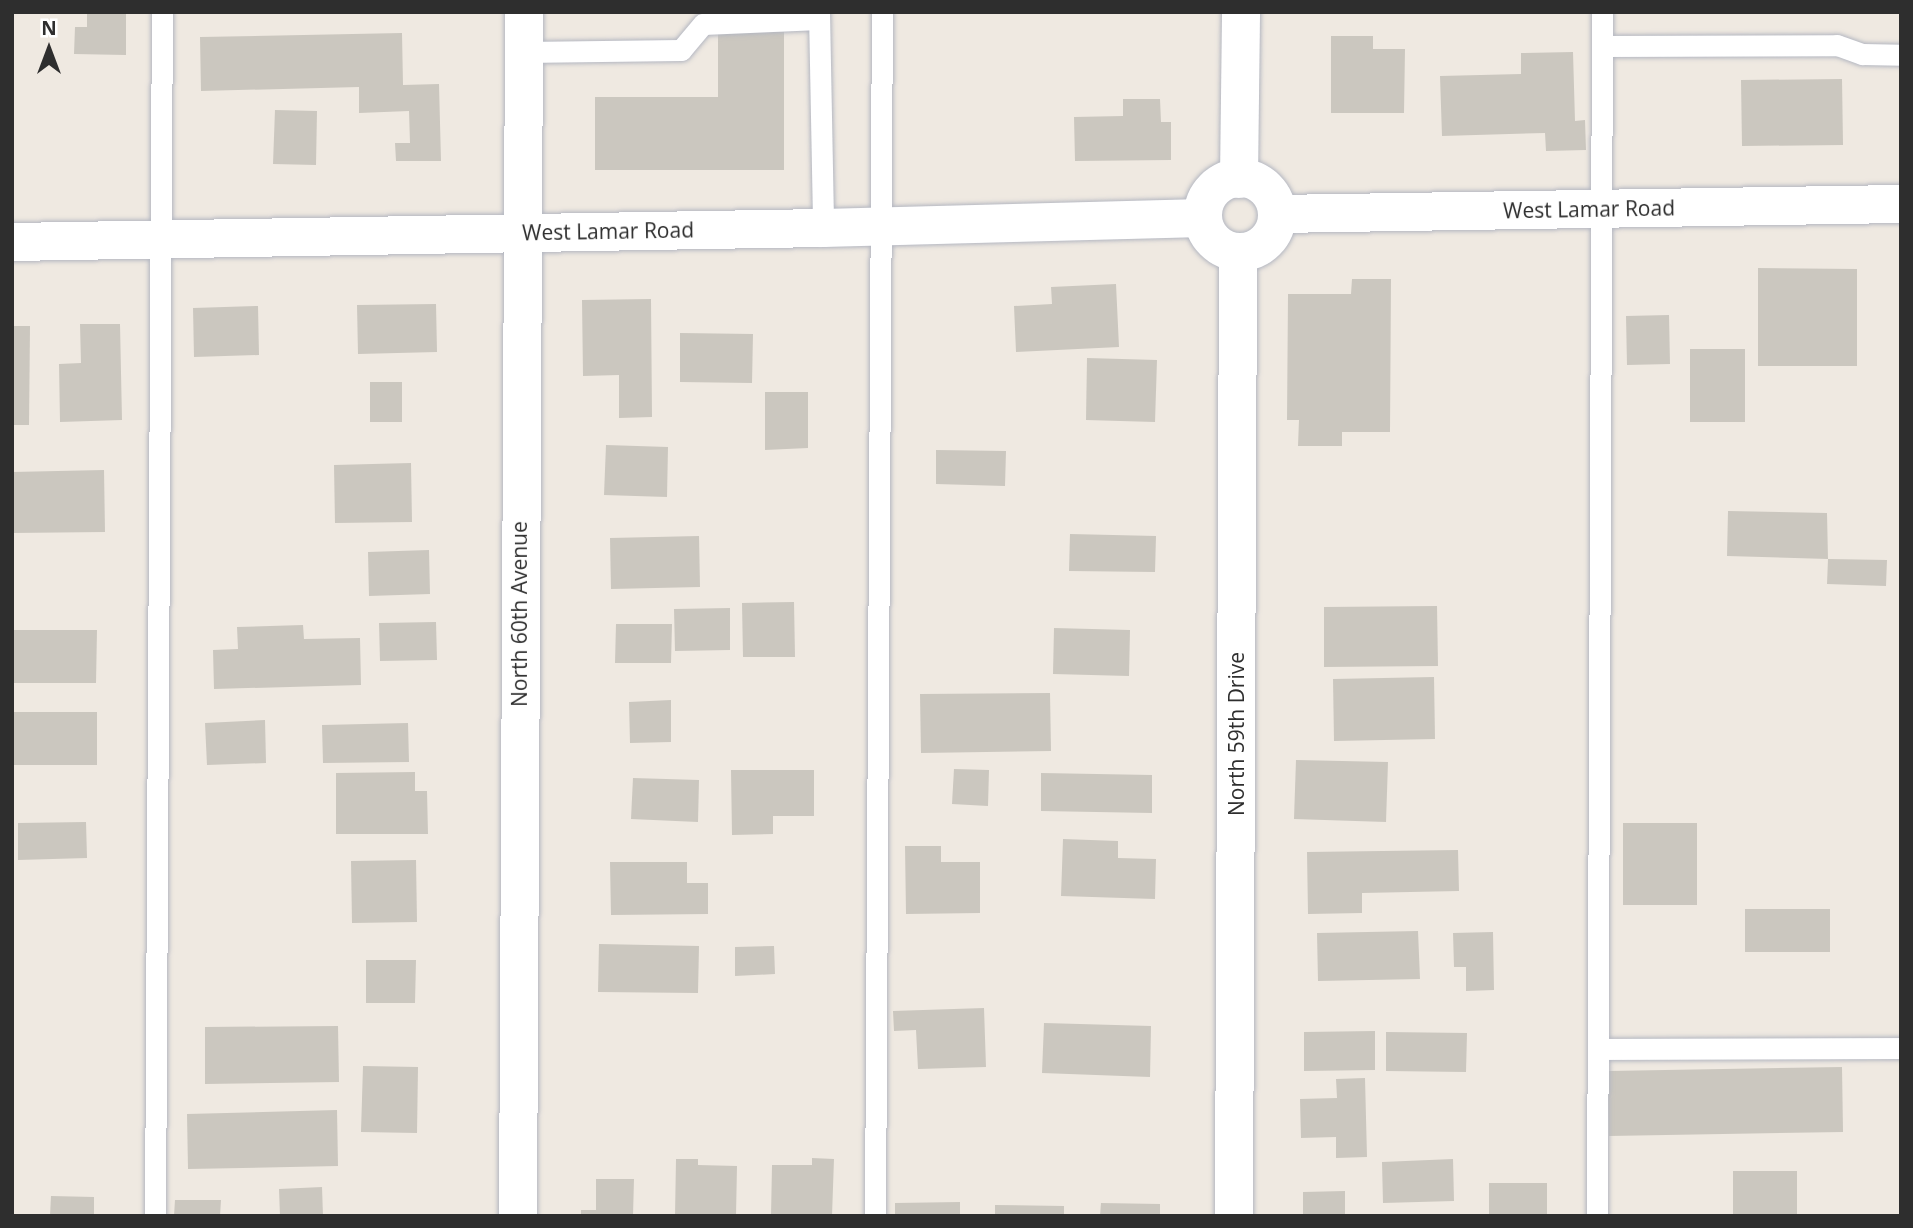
<!DOCTYPE html>
<style>
body{margin:0}
#map{position:relative;width:1913px;height:1228px;overflow:hidden;background:#efe9e1;font-family:"Open Sans",sans-serif}
div>[style]{position:absolute}
[style*='--x']{left:calc(var(--x)*1px);top:calc(var(--y)*1px);width:calc(var(--w)*1px);rotate:calc(var(--a)*1deg)}
.building>*{inset:0;background:#cbc7bf}
.roads{filter:drop-shadow(0 0 2px #b4b7c1) drop-shadow(0 0 2px #b4b7c1)}
.service>*{height:21px;margin:-10.5px;padding:0 10.5px;transform-origin:10.5px;border-radius:10.5px;background:#fff}
.minor>*{height:38px;margin:-19px;padding:0 19px;transform-origin:19px;border-radius:19px;background:#fff}
.minor>.ring{margin:-19px;padding:0;box-sizing:content-box;background:none;border:38px solid #fff;border-radius:50%}
span{translate:-50% -50%;white-space:nowrap;text-align:center;line-height:1.15;-webkit-text-stroke:5px #fff;paint-order:stroke}
.street-label{font-size:21px;color:#2e2e2e}
.frame{position:absolute;inset:0;border:14px solid #2e2e2e;pointer-events:none}
.north{position:absolute;left:14px;top:14px;width:70px;height:70px;-webkit-text-stroke:5px #fff;paint-order:stroke;rotate:0deg;font-size:19px;font-weight:700;line-height:28px;text-align:center;color:#2e2e2e}
.north::after{content:'';display:block;margin:auto;width:24px;height:32px;background:#2e2e2e;clip-path:polygon(50% 0,100% 100%,50% 72%,0 100%)}
</style>
<div id="map">
<div class="building">
<i style="clip-path:polygon(87px 12px,126px 12px,126px 55px,74px 54px,75px 27px,87px 27px)"></i>
<i style="clip-path:polygon(718px 32px,784px 32px,784px 170px,595px 170px,595px 97px,718px 97px)"></i>
<i style="clip-path:polygon(402px 33px,403px 85px,439px 84px,441px 161px,396px 161px,395px 143px,410px 143px,409px 111px,359px 113px,359px 87px,201px 91px,200px 37px)"></i>
<i style="clip-path:polygon(1331px 36px,1373px 36px,1373px 49px,1405px 49px,1404px 113px,1331px 113px)"></i>
<i style="clip-path:polygon(1573px 52px,1575px 121px,1585px 120px,1586px 150px,1546px 151px,1545px 133px,1442px 136px,1440px 76px,1521px 74px,1521px 53px)"></i>
<i style="clip-path:polygon(1842px 79px,1843px 145px,1742px 146px,1741px 80px)"></i>
<i style="clip-path:polygon(1123px 99px,1160px 99px,1161px 122px,1171px 122px,1171px 160px,1075px 161px,1074px 117px,1123px 116px)"></i>
<i style="clip-path:polygon(275px 110px,317px 111px,316px 165px,273px 164px)"></i>
<i style="clip-path:polygon(1758px 268px,1857px 269px,1857px 366px,1758px 366px)"></i>
<i style="clip-path:polygon(1352px 279px,1391px 279px,1390px 432px,1342px 432px,1342px 446px,1298px 446px,1299px 420px,1287px 420px,1288px 294px,1351px 294px)"></i>
<i style="clip-path:polygon(1116px 284px,1119px 347px,1016px 352px,1014px 306px,1052px 304px,1051px 287px)"></i>
<i style="clip-path:polygon(651px 299px,652px 417px,619px 418px,619px 375px,583px 376px,582px 300px)"></i>
<i style="clip-path:polygon(436px 304px,437px 352px,358px 354px,357px 305px)"></i>
<i style="clip-path:polygon(258px 306px,259px 355px,194px 357px,193px 308px)"></i>
<i style="clip-path:polygon(1669px 315px,1670px 364px,1627px 365px,1626px 316px)"></i>
<i style="clip-path:polygon(80px 324px,120px 324px,122px 420px,60px 422px,59px 364px,81px 363px)"></i>
<i style="clip-path:polygon(12px 326px,30px 326px,29px 425px,12px 425px)"></i>
<i style="clip-path:polygon(680px 333px,753px 334px,752px 383px,680px 382px)"></i>
<i style="clip-path:polygon(1690px 349px,1745px 349px,1745px 422px,1690px 422px)"></i>
<i style="clip-path:polygon(1087px 358px,1157px 360px,1155px 422px,1086px 420px)"></i>
<i style="clip-path:polygon(370px 382px,402px 382px,402px 422px,370px 422px)"></i>
<i style="clip-path:polygon(765px 392px,808px 392px,808px 448px,765px 450px)"></i>
<i style="clip-path:polygon(606px 445px,668px 447px,667px 497px,604px 495px)"></i>
<i style="clip-path:polygon(936px 450px,1006px 451px,1005px 486px,936px 484px)"></i>
<i style="clip-path:polygon(411px 463px,412px 522px,335px 523px,334px 465px)"></i>
<i style="clip-path:polygon(104px 470px,105px 532px,12px 533px,12px 472px)"></i>
<i style="clip-path:polygon(1728px 511px,1827px 513px,1828px 559px,1887px 560px,1886px 586px,1827px 584px,1828px 559px,1727px 556px)"></i>
<i style="clip-path:polygon(1070px 534px,1156px 536px,1155px 572px,1069px 571px)"></i>
<i style="clip-path:polygon(699px 536px,700px 587px,611px 589px,610px 538px)"></i>
<i style="clip-path:polygon(429px 550px,430px 594px,369px 596px,368px 552px)"></i>
<i style="clip-path:polygon(794px 602px,795px 657px,743px 657px,742px 603px)"></i>
<i style="clip-path:polygon(1437px 606px,1438px 666px,1324px 667px,1324px 607px)"></i>
<i style="clip-path:polygon(730px 608px,730px 650px,675px 651px,674px 609px)"></i>
<i style="clip-path:polygon(436px 622px,437px 660px,380px 661px,379px 623px)"></i>
<i style="clip-path:polygon(616px 624px,672px 624px,671px 663px,615px 663px)"></i>
<i style="clip-path:polygon(303px 625px,304px 639px,360px 638px,361px 685px,214px 689px,213px 650px,238px 649px,237px 627px)"></i>
<i style="clip-path:polygon(1054px 628px,1130px 630px,1129px 676px,1053px 674px)"></i>
<i style="clip-path:polygon(12px 630px,97px 630px,96px 683px,12px 683px)"></i>
<i style="clip-path:polygon(1434px 677px,1435px 739px,1334px 741px,1333px 679px)"></i>
<i style="clip-path:polygon(1050px 693px,1051px 751px,921px 753px,920px 694px)"></i>
<i style="clip-path:polygon(671px 700px,671px 742px,630px 743px,629px 702px)"></i>
<i style="clip-path:polygon(12px 712px,97px 712px,97px 765px,12px 765px)"></i>
<i style="clip-path:polygon(265px 720px,266px 763px,207px 765px,205px 723px)"></i>
<i style="clip-path:polygon(408px 723px,409px 762px,323px 763px,322px 725px)"></i>
<i style="clip-path:polygon(1296px 760px,1388px 762px,1386px 822px,1294px 819px)"></i>
<i style="clip-path:polygon(954px 769px,989px 770px,988px 806px,952px 804px)"></i>
<i style="clip-path:polygon(731px 770px,814px 770px,814px 816px,773px 816px,773px 834px,732px 835px)"></i>
<i style="clip-path:polygon(415px 772px,415px 791px,427px 791px,428px 834px,336px 834px,336px 773px)"></i>
<i style="clip-path:polygon(1041px 773px,1152px 775px,1152px 813px,1041px 811px)"></i>
<i style="clip-path:polygon(633px 778px,699px 780px,698px 822px,631px 819px)"></i>
<i style="clip-path:polygon(86px 822px,87px 858px,18px 860px,18px 823px)"></i>
<i style="clip-path:polygon(1623px 823px,1697px 823px,1697px 905px,1623px 905px)"></i>
<i style="clip-path:polygon(1063px 839px,1118px 841px,1118px 858px,1156px 859px,1155px 899px,1061px 896px)"></i>
<i style="clip-path:polygon(905px 846px,941px 846px,941px 862px,980px 862px,980px 913px,906px 914px)"></i>
<i style="clip-path:polygon(1458px 850px,1459px 891px,1362px 893px,1362px 913px,1308px 914px,1307px 852px)"></i>
<i style="clip-path:polygon(416px 860px,417px 922px,352px 923px,351px 861px)"></i>
<i style="clip-path:polygon(610px 862px,687px 862px,687px 883px,708px 883px,708px 914px,611px 915px)"></i>
<i style="clip-path:polygon(1745px 909px,1830px 909px,1830px 952px,1745px 952px)"></i>
<i style="clip-path:polygon(1418px 931px,1420px 979px,1318px 981px,1317px 933px)"></i>
<i style="clip-path:polygon(1493px 932px,1494px 990px,1466px 991px,1466px 967px,1454px 967px,1453px 933px)"></i>
<i style="clip-path:polygon(599px 944px,699px 946px,698px 993px,598px 992px)"></i>
<i style="clip-path:polygon(774px 946px,775px 974px,735px 976px,735px 947px)"></i>
<i style="clip-path:polygon(366px 960px,416px 960px,415px 1003px,366px 1003px)"></i>
<i style="clip-path:polygon(984px 1008px,986px 1067px,918px 1069px,916px 1030px,894px 1031px,893px 1011px)"></i>
<i style="clip-path:polygon(1044px 1023px,1151px 1026px,1150px 1077px,1042px 1073px)"></i>
<i style="clip-path:polygon(338px 1026px,339px 1082px,205px 1084px,205px 1027px)"></i>
<i style="clip-path:polygon(1375px 1031px,1375px 1070px,1304px 1071px,1304px 1032px)"></i>
<i style="clip-path:polygon(1386px 1032px,1467px 1033px,1466px 1072px,1386px 1071px)"></i>
<i style="clip-path:polygon(363px 1066px,418px 1067px,417px 1133px,361px 1132px)"></i>
<i style="clip-path:polygon(1842px 1067px,1843px 1132px,1609px 1136px,1608px 1071px)"></i>
<i style="clip-path:polygon(1365px 1078px,1367px 1157px,1336px 1158px,1336px 1137px,1301px 1138px,1300px 1099px,1337px 1098px,1336px 1079px)"></i>
<i style="clip-path:polygon(337px 1110px,338px 1166px,188px 1169px,187px 1114px)"></i>
<i style="clip-path:polygon(812px 1158px,834px 1159px,832px 1216px,771px 1216px,772px 1165px,812px 1165px)"></i>
<i style="clip-path:polygon(676px 1159px,698px 1159px,698px 1165px,737px 1166px,736px 1216px,675px 1216px)"></i>
<i style="clip-path:polygon(1453px 1159px,1454px 1201px,1383px 1203px,1382px 1162px)"></i>
<i style="clip-path:polygon(1733px 1171px,1797px 1171px,1797px 1216px,1733px 1216px)"></i>
<i style="clip-path:polygon(596px 1179px,634px 1179px,633px 1216px,581px 1216px,581px 1210px,596px 1210px)"></i>
<i style="clip-path:polygon(1489px 1183px,1547px 1183px,1547px 1216px,1489px 1216px)"></i>
<i style="clip-path:polygon(322px 1187px,323px 1216px,280px 1216px,279px 1189px)"></i>
<i style="clip-path:polygon(1345px 1191px,1345px 1216px,1303px 1216px,1303px 1192px)"></i>
<i style="clip-path:polygon(51px 1196px,94px 1197px,94px 1216px,50px 1216px)"></i>
<i style="clip-path:polygon(175px 1200px,221px 1200px,220px 1216px,174px 1216px)"></i>
<i style="clip-path:polygon(960px 1202px,960px 1216px,895px 1216px,895px 1203px)"></i>
<i style="clip-path:polygon(1101px 1203px,1160px 1204px,1160px 1216px,1100px 1216px)"></i>
<i style="clip-path:polygon(995px 1205px,1064px 1206px,1064px 1216px,995px 1216px)"></i>
</div>
<div class="roads">
<div class="service">
<i style="--x:819;--y:12;--w:216;--a:88.9"></i>
<i style="--x:1602;--y:46;--w:235;--a:-0.2"></i>
<i style="--x:1837;--y:45;--w:27;--a:20"></i>
<i style="--x:1862;--y:54;--w:39;--a:1"></i>
<i style="--x:523;--y:52;--w:158;--a:-0.7"></i>
<i style="--x:681;--y:50;--w:34;--a:-50"></i>
<i style="--x:703;--y:24;--w:116;--a:-2.5"></i>
<i style="--x:1598;--y:1049;--w:303;--a:-0.2"></i>
<i style="--x:155;--y:1216;--w:1204;--a:-89.67"></i>
<i style="--x:875;--y:1216;--w:1204;--a:-89.67"></i>
<i style="--x:1597;--y:1216;--w:1204;--a:-89.76"></i>
</div>
<div class="minor">
<i class="ring" style="left:1203px;top:178px;width:36px;height:36px"></i>
<i style="--x:1239;--y:179;--w:167;--a:-89.3"></i>
<i style="--x:1277;--y:214;--w:624;--a:-0.92"></i>
<i style="--x:12;--y:242;--w:811;--a:-0.99"></i>
<i style="--x:823;--y:228;--w:380;--a:-1.5"></i>
<i style="--x:518;--y:1216;--w:1204;--a:-89.71"></i>
<i style="--x:1234;--y:1216;--w:964;--a:-89.76"></i>
</div>
</div>
<div class="street-label">
<span style="left:1589px;top:209px;rotate:-1deg">West Lamar Road</span>
<span style="left:608px;top:231px;rotate:-1deg">West Lamar Road</span>
<span style="left:519px;top:614px;rotate:-90deg">North 60th Avenue</span>
<span style="left:1236px;top:734px;rotate:-90deg">North 59th Drive</span>
</div>
<div class="frame"></div>
<div class="north">N</div>
</div>
